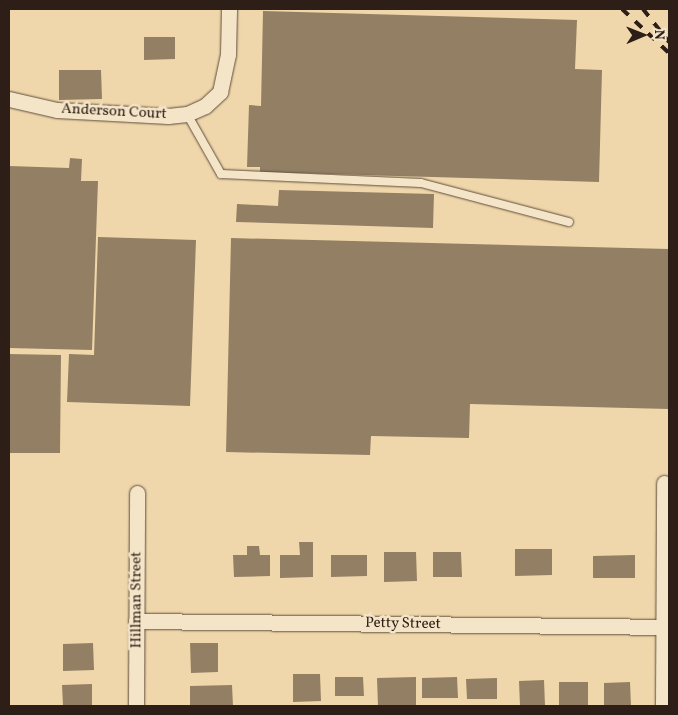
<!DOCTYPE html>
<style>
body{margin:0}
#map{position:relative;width:678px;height:715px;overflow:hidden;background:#f0d7ab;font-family:Vollkorn,serif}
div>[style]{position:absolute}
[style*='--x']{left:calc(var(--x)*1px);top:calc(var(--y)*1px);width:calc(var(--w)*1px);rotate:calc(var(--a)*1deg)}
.building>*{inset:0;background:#927f64}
.roads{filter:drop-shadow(0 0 1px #5e4d3d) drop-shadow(0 0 1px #5e4d3d)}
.lane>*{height:8px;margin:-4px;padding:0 4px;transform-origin:4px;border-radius:4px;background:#f5e5c8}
.street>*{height:15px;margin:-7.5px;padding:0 7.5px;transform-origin:7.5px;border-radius:7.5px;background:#f5e5c8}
.rail>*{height:4px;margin-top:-2px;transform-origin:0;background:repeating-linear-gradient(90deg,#2d1f18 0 9px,transparent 0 18px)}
span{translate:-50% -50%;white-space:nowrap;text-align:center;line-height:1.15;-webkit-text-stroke:5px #f5e5c8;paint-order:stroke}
.street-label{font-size:15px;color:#2d1f18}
.frame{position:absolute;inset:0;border:10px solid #2d1f18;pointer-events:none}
.north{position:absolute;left:618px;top:10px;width:50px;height:50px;-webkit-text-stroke:4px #f5e5c8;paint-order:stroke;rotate:89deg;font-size:14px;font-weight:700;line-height:20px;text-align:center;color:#2d1f18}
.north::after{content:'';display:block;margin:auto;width:18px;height:22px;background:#2d1f18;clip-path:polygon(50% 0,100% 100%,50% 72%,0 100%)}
</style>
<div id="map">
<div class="building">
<i style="clip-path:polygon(263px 11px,577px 20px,575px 69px,602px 70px,599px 182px,260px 172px,260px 167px,247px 167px,249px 105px,261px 106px)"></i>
<i style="clip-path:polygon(144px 37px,175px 37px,175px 59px,144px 60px)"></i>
<i style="clip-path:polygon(59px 70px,101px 70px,102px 99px,59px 100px)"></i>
<i style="clip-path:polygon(70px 158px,82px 159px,81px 181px,98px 181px,92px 350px,9px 348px,9px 166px,69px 168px)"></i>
<i style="clip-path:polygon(279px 190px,434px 194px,433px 228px,236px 222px,237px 204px,278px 206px)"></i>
<i style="clip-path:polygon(98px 237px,196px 240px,190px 406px,67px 402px,69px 354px,94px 355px)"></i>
<i style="clip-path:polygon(231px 238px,669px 249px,669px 409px,470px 404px,469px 438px,371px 436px,370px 455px,226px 452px)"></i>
<i style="clip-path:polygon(9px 354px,61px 355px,60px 453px,9px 453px)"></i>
<i style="clip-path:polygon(299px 542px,313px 542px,313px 577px,280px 578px,280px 555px,300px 555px)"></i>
<i style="clip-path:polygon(247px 546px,259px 546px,260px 555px,270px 555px,270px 576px,234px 577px,233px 555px,247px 555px)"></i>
<i style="clip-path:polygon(515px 549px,552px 549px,552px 575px,515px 576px)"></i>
<i style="clip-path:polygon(384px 552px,416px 552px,417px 581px,384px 582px)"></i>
<i style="clip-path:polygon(433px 552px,461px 552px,462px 577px,433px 577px)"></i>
<i style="clip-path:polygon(331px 555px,367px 555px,367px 576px,331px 577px)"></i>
<i style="clip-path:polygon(635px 555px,635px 578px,593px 578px,593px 556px)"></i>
<i style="clip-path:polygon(93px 643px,94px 670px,63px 671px,63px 644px)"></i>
<i style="clip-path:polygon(190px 643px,218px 643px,218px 672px,191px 673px)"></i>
<i style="clip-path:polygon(293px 674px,320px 674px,321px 701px,293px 702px)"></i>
<i style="clip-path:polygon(335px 677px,363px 677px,364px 696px,335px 696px)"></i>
<i style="clip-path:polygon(416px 677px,416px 706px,378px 706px,377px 678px)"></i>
<i style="clip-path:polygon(457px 677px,458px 698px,422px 698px,422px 678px)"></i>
<i style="clip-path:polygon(497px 678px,497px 699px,467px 699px,466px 679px)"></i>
<i style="clip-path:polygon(544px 680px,545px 706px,520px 706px,519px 681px)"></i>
<i style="clip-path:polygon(559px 682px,588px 682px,588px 706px,559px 706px)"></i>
<i style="clip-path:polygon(630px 682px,631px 706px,604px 706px,604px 683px)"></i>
<i style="clip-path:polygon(92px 684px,92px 706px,63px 706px,62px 685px)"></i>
<i style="clip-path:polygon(232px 685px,233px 706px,190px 706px,190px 686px)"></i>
</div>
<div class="roads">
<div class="lane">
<i style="--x:187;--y:114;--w:69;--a:60.5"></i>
<i style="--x:221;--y:174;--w:200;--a:2.6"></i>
<i style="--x:421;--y:183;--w:153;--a:14.8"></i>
</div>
<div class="street">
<i style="--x:9;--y:99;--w:49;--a:12.9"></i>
<i style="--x:57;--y:110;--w:111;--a:3.1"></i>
<i style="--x:168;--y:116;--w:19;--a:-6"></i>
<i style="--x:187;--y:114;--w:20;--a:-24"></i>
<i style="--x:205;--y:106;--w:21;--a:-43"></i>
<i style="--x:220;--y:92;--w:39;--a:-78"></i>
<i style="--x:228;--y:54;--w:45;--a:-88.7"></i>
<i style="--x:136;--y:621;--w:533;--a:0.64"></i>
<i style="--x:136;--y:706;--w:213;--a:-89.7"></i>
<i style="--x:663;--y:706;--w:223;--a:-89.7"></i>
</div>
</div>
<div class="rail">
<i style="--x:622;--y:9;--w:64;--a:43.1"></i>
<i style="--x:643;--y:9;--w:42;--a:51.8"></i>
</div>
<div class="street-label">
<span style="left:114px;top:112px;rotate:3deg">Anderson Court</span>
<span style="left:137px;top:600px;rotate:-90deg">Hillman Street</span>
<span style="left:403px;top:624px;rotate:1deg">Petty Street</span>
</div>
<div class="frame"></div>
<div class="north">N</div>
</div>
